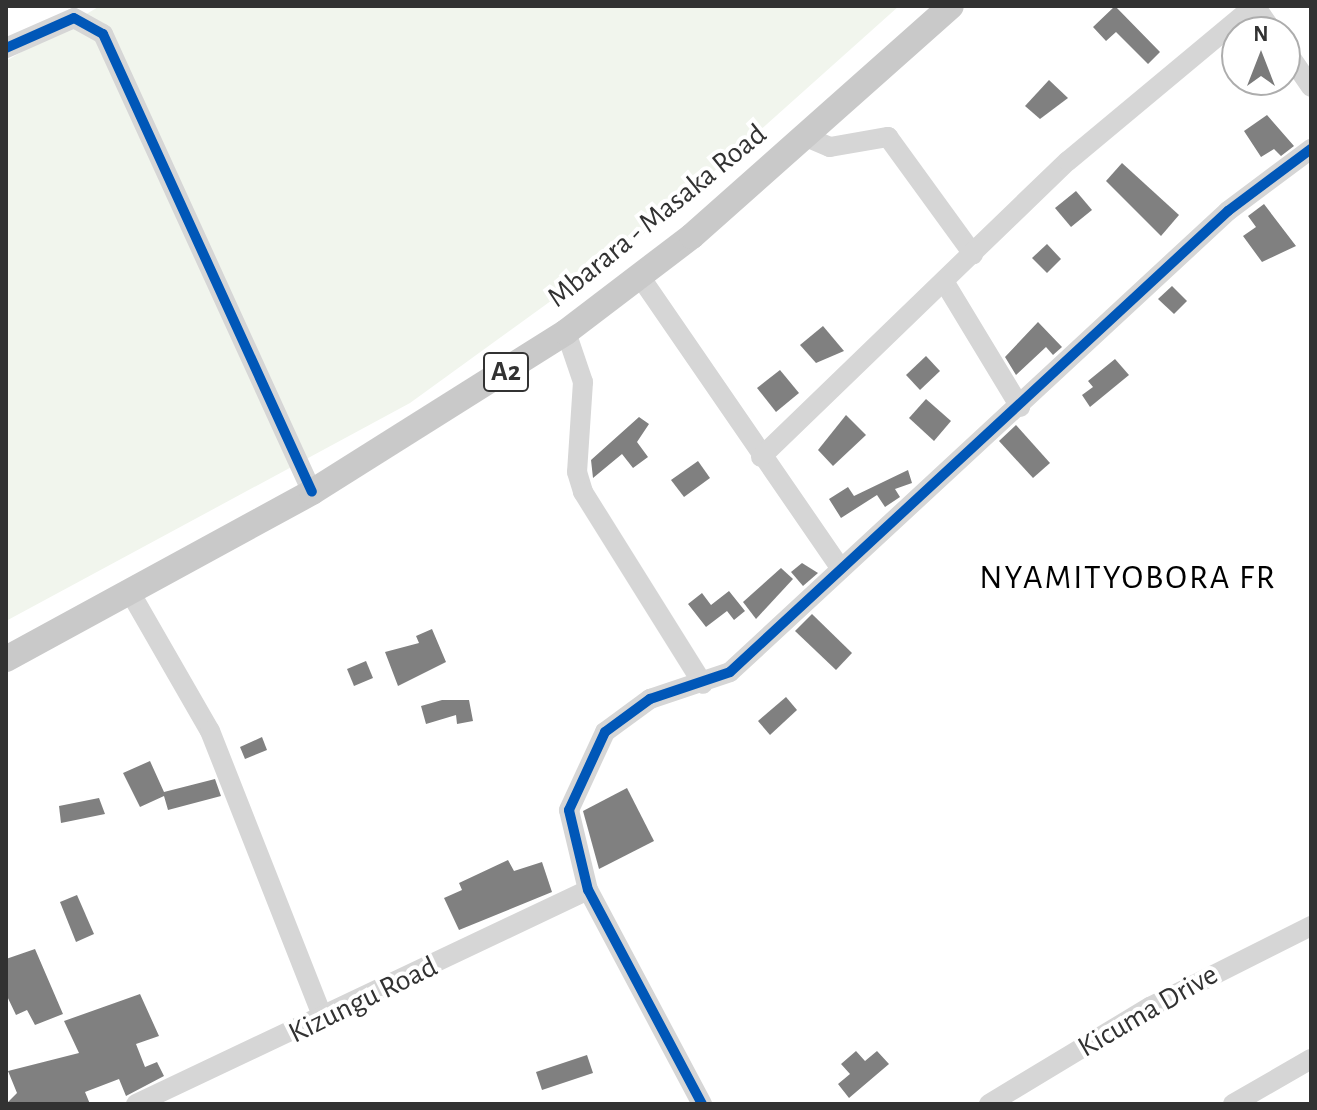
<!DOCTYPE html>
<style>
body{margin:0}
#map{position:relative;width:1317px;height:1110px;overflow:hidden;background:#fff;font-family:"Alegreya Sans",sans-serif}
div>[style]{position:absolute}
[style*='--x']{left:calc(var(--x)*1px);top:calc(var(--y)*1px);width:calc(var(--w)*1px);rotate:calc(var(--a)*1deg)}
.green>*{inset:0;background:#f1f5ed}
.building>*{inset:0;background:#808080}
.minor>*{height:20px;margin:-10px;padding:0 10px;transform-origin:10px;border-radius:10px;background:#d6d6d6}
.major>*{height:26px;margin:-13px;padding:0 13px;transform-origin:13px;border-radius:13px;background:#c9c9c9}
.cycleway>*{height:10px;margin:-5px;padding:0 5px;transform-origin:5px;border-radius:5px;background:#0057b8}
span{translate:-50% -50%;white-space:nowrap;text-align:center;line-height:1.15;-webkit-text-stroke:8px #fff;paint-order:stroke}
.shield-label span{padding:2px 6px;background:#fff;border:2px solid;border-radius:6px;-webkit-text-stroke-width:0}
.shield-label{font-size:28px;color:#323232;font-weight:700}
.street-label{font-size:30px;color:#323232}
.quarter-label{font-size:34px;color:#000;letter-spacing:2px}
.frame{position:absolute;inset:0;border:8px solid #323232;pointer-events:none}
.north{position:absolute;left:1221px;top:16px;width:80px;height:80px;box-sizing:border-box;background:#fff;border:2px solid #adadad;border-radius:50%;rotate:0deg;font-size:22px;font-weight:700;line-height:32px;text-align:center;color:#323232}
.north::after{content:'';display:block;margin:auto;width:28px;height:36px;background:#7a7a7a;clip-path:polygon(50% 0,100% 100%,50% 72%,0 100%)}
</style>
<div id="map">
<div class="green">
<i style="clip-path:polygon(100px 6px,899px 6px,646px 232px,410px 403px,6px 621px,6px 61px)"></i>
</div>
<div class="building">
<i style="clip-path:polygon(1115px 6px,1160px 52px,1148px 64px,1116px 32px,1106px 41px,1093px 27px)"></i>
<i style="clip-path:polygon(1049px 80px,1068px 98px,1040px 119px,1025px 106px)"></i>
<i style="clip-path:polygon(1267px 115px,1294px 146px,1281px 156px,1274px 149px,1261px 157px,1244px 131px)"></i>
<i style="clip-path:polygon(1122px 163px,1179px 215px,1161px 236px,1106px 181px)"></i>
<i style="clip-path:polygon(1076px 191px,1092px 210px,1071px 227px,1055px 208px)"></i>
<i style="clip-path:polygon(1264px 204px,1296px 246px,1262px 262px,1243px 236px,1256px 227px,1248px 216px)"></i>
<i style="clip-path:polygon(1047px 244px,1061px 259px,1047px 273px,1032px 258px)"></i>
<i style="clip-path:polygon(1172px 286px,1187px 301px,1174px 314px,1158px 299px)"></i>
<i style="clip-path:polygon(1038px 322px,1062px 347px,1053px 355px,1046px 347px,1016px 375px,1005px 357px)"></i>
<i style="clip-path:polygon(823px 326px,844px 351px,816px 363px,800px 345px)"></i>
<i style="clip-path:polygon(926px 356px,940px 371px,920px 390px,906px 375px)"></i>
<i style="clip-path:polygon(1115px 359px,1129px 375px,1090px 407px,1082px 395px,1093px 387px,1088px 381px)"></i>
<i style="clip-path:polygon(780px 370px,799px 393px,776px 412px,757px 388px)"></i>
<i style="clip-path:polygon(926px 399px,951px 421px,934px 441px,909px 418px)"></i>
<i style="clip-path:polygon(846px 415px,866px 435px,833px 466px,818px 450px)"></i>
<i style="clip-path:polygon(639px 417px,649px 424px,637px 442px,648px 457px,633px 468px,622px 454px,593px 478px,591px 460px)"></i>
<i style="clip-path:polygon(1016px 425px,1050px 463px,1033px 478px,999px 441px)"></i>
<i style="clip-path:polygon(698px 461px,710px 478px,684px 497px,671px 480px)"></i>
<i style="clip-path:polygon(908px 470px,912px 483px,895px 489px,900px 497px,885px 507px,877px 495px,841px 518px,829px 499px,848px 487px,854px 496px)"></i>
<i style="clip-path:polygon(802px 563px,818px 573px,803px 586px,791px 572px)"></i>
<i style="clip-path:polygon(781px 568px,793px 579px,756px 619px,743px 602px)"></i>
<i style="clip-path:polygon(729px 591px,745px 611px,734px 620px,727px 611px,706px 627px,688px 604px,702px 593px,711px 605px)"></i>
<i style="clip-path:polygon(812px 614px,852px 653px,836px 670px,795px 631px)"></i>
<i style="clip-path:polygon(432px 629px,446px 662px,398px 686px,385px 652px,419px 643px,416px 636px)"></i>
<i style="clip-path:polygon(366px 661px,373px 678px,354px 686px,347px 669px)"></i>
<i style="clip-path:polygon(786px 697px,797px 710px,770px 735px,758px 721px)"></i>
<i style="clip-path:polygon(442px 700px,469px 700px,473px 721px,457px 724px,456px 715px,426px 724px,421px 706px)"></i>
<i style="clip-path:polygon(262px 737px,267px 750px,245px 759px,240px 747px)"></i>
<i style="clip-path:polygon(150px 761px,164px 792px,215px 779px,221px 796px,168px 810px,164px 796px,140px 807px,123px 773px)"></i>
<i style="clip-path:polygon(627px 788px,654px 841px,599px 869px,583px 811px)"></i>
<i style="clip-path:polygon(99px 798px,105px 814px,61px 823px,59px 806px)"></i>
<i style="clip-path:polygon(508px 860px,514px 871px,542px 862px,552px 892px,459px 930px,444px 898px,462px 890px,459px 883px)"></i>
<i style="clip-path:polygon(77px 895px,94px 934px,76px 942px,60px 902px)"></i>
<i style="clip-path:polygon(35px 949px,63px 1014px,35px 1025px,27px 1010px,16px 1015px,6px 994px,6px 959px)"></i>
<i style="clip-path:polygon(140px 994px,159px 1036px,136px 1044px,145px 1067px,157px 1062px,164px 1076px,126px 1096px,119px 1079px,85px 1092px,90px 1104px,6px 1104px,17px 1093px,8px 1071px,79px 1053px,64px 1021px)"></i>
<i style="clip-path:polygon(856px 1051px,865px 1061px,877px 1051px,889px 1064px,849px 1098px,838px 1084px,850px 1074px,841px 1064px)"></i>
<i style="clip-path:polygon(587px 1055px,593px 1073px,542px 1090px,536px 1072px)"></i>
</div>
<div class="minor">
<i style="--x:1255;--y:6;--w:32;--a:55"></i>
<i style="--x:6;--y:48;--w:74;--a:-23.8"></i>
<i style="--x:74;--y:18;--w:33;--a:29"></i>
<i style="--x:103;--y:34;--w:503;--a:65.47"></i>
<i style="--x:1285;--y:49;--w:46;--a:55.6"></i>
<i style="--x:804;--y:136;--w:28;--a:23"></i>
<i style="--x:830;--y:147;--w:59;--a:-9.8"></i>
<i style="--x:888;--y:137;--w:145;--a:54"></i>
<i style="--x:641;--y:278;--w:353;--a:55.5"></i>
<i style="--x:945;--y:283;--w:145;--a:58.8"></i>
<i style="--x:566;--y:332;--w:53;--a:71.2"></i>
<i style="--x:583;--y:382;--w:90;--a:93.8"></i>
<i style="--x:577;--y:472;--w:21;--a:73"></i>
<i style="--x:583;--y:492;--w:226;--a:58"></i>
<i style="--x:761;--y:457;--w:426;--a:-44"></i>
<i style="--x:1068;--y:161;--w:242;--a:-39.8"></i>
<i style="--x:130;--y:592;--w:160;--a:60.1"></i>
<i style="--x:210;--y:731;--w:311;--a:68.5"></i>
<i style="--x:136;--y:1104;--w:500;--a:-25.34"></i>
<i style="--x:702;--y:1104;--w:242;--a:-118"></i>
<i style="--x:588;--y:890;--w:82;--a:-103.4"></i>
<i style="--x:569;--y:810;--w:86;--a:-65.2"></i>
<i style="--x:605;--y:732;--w:56;--a:-36.3"></i>
<i style="--x:650;--y:699;--w:84;--a:-18.6"></i>
<i style="--x:730;--y:672;--w:679;--a:-42.79"></i>
<i style="--x:1228;--y:211;--w:104;--a:-36.8"></i>
<i style="--x:989;--y:1104;--w:188;--a:-31.1"></i>
<i style="--x:1150;--y:1007;--w:180;--a:-26.7"></i>
<i style="--x:1233;--y:1104;--w:90;--a:-30"></i>
</div>
<div class="major">
<i style="--x:6;--y:659;--w:349;--a:-28.6"></i>
<i style="--x:312;--y:492;--w:300;--a:-32.2"></i>
<i style="--x:566;--y:332;--w:158;--a:-37.3"></i>
<i style="--x:692;--y:236;--w:346;--a:-41.6"></i>
</div>
<div class="cycleway">
<i style="--x:6;--y:48;--w:74;--a:-23.8"></i>
<i style="--x:74;--y:18;--w:33;--a:29"></i>
<i style="--x:103;--y:34;--w:503;--a:65.47"></i>
<i style="--x:702;--y:1104;--w:242;--a:-118"></i>
<i style="--x:588;--y:890;--w:82;--a:-103.4"></i>
<i style="--x:569;--y:810;--w:86;--a:-65.2"></i>
<i style="--x:605;--y:732;--w:56;--a:-36.3"></i>
<i style="--x:650;--y:699;--w:84;--a:-18.6"></i>
<i style="--x:730;--y:672;--w:679;--a:-42.79"></i>
<i style="--x:1228;--y:211;--w:104;--a:-36.8"></i>
</div>
<div class="shield-label">
<span style="left:506px;top:372px">A2</span>
</div>
<div class="street-label">
<span style="left:657px;top:216px;rotate:-39deg">Mbarara - Masaka Road</span>
<span style="left:363px;top:1000px;rotate:-26deg">Kizungu Road</span>
<span style="left:1148px;top:1011px;rotate:-30deg">Kicuma Drive</span>
</div>
<div class="quarter-label">
<span style="left:1128px;top:579px">NYAMITYOBORA FR</span>
</div>
<div class="frame"></div>
<div class="north">N</div>
</div>
